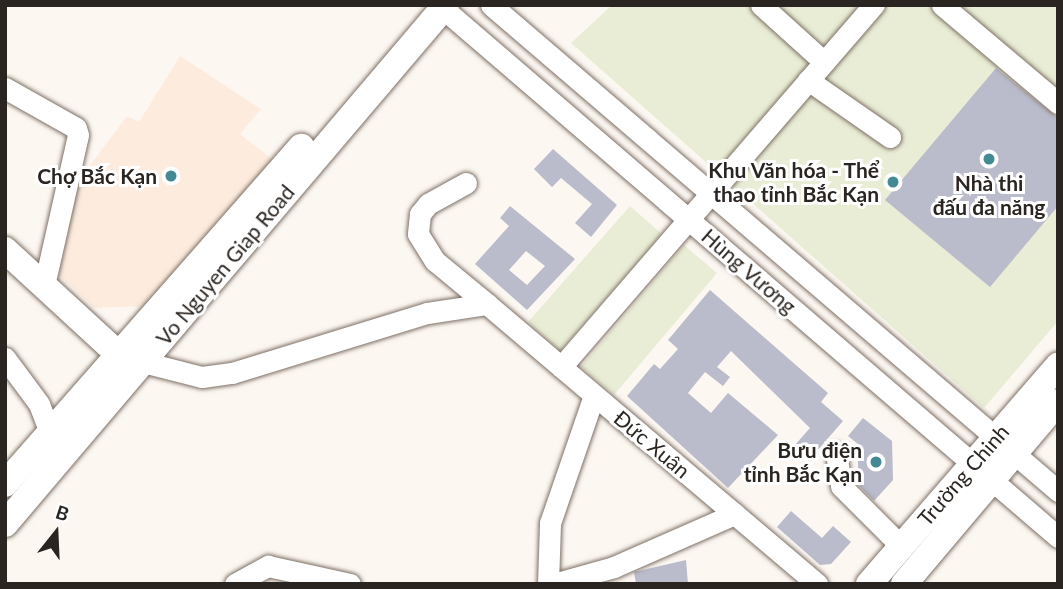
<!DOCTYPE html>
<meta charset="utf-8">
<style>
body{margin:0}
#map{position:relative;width:1063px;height:589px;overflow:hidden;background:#fdf7f2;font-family:Lato,sans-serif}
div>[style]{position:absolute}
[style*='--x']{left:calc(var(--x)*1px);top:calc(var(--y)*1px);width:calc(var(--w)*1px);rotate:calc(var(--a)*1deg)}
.built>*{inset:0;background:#fdecde}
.green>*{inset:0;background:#eaedd5}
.building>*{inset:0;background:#babbcb}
.roads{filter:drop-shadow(0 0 2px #7d7065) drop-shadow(0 0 2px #7d7065)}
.minor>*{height:21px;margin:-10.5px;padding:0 10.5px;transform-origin:10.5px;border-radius:10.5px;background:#fff}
.major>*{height:26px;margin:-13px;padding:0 13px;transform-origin:13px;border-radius:13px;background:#fff}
.dots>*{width:19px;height:19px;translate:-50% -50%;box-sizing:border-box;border:4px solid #fff;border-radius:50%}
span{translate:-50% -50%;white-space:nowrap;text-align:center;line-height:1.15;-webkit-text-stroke:6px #fff;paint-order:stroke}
.poi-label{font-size:21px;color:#2b2521;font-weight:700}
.right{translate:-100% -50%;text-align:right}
.street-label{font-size:21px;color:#2b2521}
.frame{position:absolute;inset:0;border:7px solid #2b2521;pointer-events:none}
.north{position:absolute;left:21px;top:498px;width:70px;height:70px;-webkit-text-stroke:5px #fff;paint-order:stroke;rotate:18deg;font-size:19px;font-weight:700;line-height:28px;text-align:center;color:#2b2521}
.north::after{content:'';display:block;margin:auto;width:24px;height:32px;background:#2b2521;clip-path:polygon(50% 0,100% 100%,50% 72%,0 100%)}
</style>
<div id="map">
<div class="built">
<i style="clip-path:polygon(180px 56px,261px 109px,240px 134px,274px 161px,149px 306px,94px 308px,57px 273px,70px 192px,127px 116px,139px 122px)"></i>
</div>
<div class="green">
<i style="clip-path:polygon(612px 5px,1058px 5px,1058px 321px,984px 408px,571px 43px)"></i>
<i style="clip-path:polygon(630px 206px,662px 234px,560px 351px,528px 322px)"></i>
<i style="clip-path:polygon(684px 245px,717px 273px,614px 395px,581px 367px)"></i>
</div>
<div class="building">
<i style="clip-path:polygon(996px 68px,1058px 118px,1058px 206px,990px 287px,885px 200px)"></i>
<i style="clip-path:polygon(553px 149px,617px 205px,591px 237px,575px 223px,592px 204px,561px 178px,552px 187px,534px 169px)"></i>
<i style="clip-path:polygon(evenodd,510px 206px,575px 259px,527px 310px,475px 264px,509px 226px,500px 218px,510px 206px,526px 251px,545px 266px,527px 285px,509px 270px,526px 251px)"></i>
<i style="clip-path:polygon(710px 290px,828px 393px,821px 402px,843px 421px,810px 459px,794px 446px,810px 428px,731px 351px,717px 367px,730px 377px,723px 386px,705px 372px,688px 393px,711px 413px,728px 393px,778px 435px,728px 488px,627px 396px,654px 364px,660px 369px,678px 349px,668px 340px)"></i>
<i style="clip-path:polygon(863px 418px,892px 441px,893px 480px,874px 501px,858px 485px,858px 444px,848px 436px)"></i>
<i style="clip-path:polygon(791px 511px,822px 538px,833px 526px,851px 542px,831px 564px,820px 565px,777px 527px)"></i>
<i style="clip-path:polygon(686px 560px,688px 584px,636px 584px,634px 572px)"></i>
</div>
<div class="roads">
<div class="minor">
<i style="--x:439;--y:5;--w:816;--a:40.68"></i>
<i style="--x:491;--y:5;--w:747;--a:40.6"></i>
<i style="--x:761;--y:5;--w:85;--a:42.1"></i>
<i style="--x:942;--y:5;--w:152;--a:40.2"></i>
<i style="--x:808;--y:80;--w:100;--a:34.8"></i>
<i style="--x:5;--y:88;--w:81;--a:29.4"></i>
<i style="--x:76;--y:128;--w:7;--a:74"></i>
<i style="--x:78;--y:135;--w:151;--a:102.7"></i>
<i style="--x:466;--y:183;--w:43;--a:151.1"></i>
<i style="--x:428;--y:204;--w:13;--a:129"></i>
<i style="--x:420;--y:214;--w:20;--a:96"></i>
<i style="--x:418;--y:234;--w:32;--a:58"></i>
<i style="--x:435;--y:261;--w:67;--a:39.6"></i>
<i style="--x:5;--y:358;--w:57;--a:53.5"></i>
<i style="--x:39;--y:404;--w:31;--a:69"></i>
<i style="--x:143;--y:362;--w:61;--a:14.3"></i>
<i style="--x:202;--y:377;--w:30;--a:-8"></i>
<i style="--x:232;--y:373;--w:204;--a:-17.1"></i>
<i style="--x:427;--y:313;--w:61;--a:-8.5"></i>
<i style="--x:487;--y:304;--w:433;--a:40.3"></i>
<i style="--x:561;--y:367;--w:479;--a:-49.2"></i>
<i style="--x:836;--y:453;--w:33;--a:81"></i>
<i style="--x:841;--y:486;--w:85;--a:45"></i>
<i style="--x:235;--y:584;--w:38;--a:-29"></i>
<i style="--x:268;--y:566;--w:84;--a:12.4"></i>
<i style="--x:548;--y:584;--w:61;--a:-88.1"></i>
<i style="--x:550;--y:523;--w:135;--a:-71"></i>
<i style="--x:553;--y:584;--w:63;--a:-15.6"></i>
<i style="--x:614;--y:567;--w:132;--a:-23.7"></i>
</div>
<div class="major">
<i style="--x:5;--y:250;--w:155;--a:42.6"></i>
<i style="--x:119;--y:355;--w:17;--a:17"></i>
<i style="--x:5;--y:484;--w:449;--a:-48.7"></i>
<i style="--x:5;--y:524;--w:681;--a:-49.65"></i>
<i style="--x:869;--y:584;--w:289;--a:-49.1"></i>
<i style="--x:904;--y:584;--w:238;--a:-49.8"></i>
</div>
</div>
<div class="dots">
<i style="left:989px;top:159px;background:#448a94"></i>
<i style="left:171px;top:176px;background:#448a94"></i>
<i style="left:893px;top:182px;background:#448a94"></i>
<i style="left:876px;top:462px;background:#448a94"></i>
</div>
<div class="poi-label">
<span class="right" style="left:879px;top:182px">Khu Văn hóa - Thể<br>thao tỉnh Bắc Kạn</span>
<span class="right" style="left:157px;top:176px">Chợ Bắc Kạn</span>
<span style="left:989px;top:195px">Nhà thi<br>đấu đa năng</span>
<span class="right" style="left:862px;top:462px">Bưu điện<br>tỉnh Bắc Kạn</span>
</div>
<div class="street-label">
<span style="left:225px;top:265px;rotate:-50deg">Vo Nguyen Giap Road</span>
<span style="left:749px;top:271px;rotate:41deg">Hùng Vương</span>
<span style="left:652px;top:444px;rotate:40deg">Đức Xuân</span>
<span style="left:963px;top:475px;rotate:-49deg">Trường Chinh</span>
</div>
<div class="frame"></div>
<div class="north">B</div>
</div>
